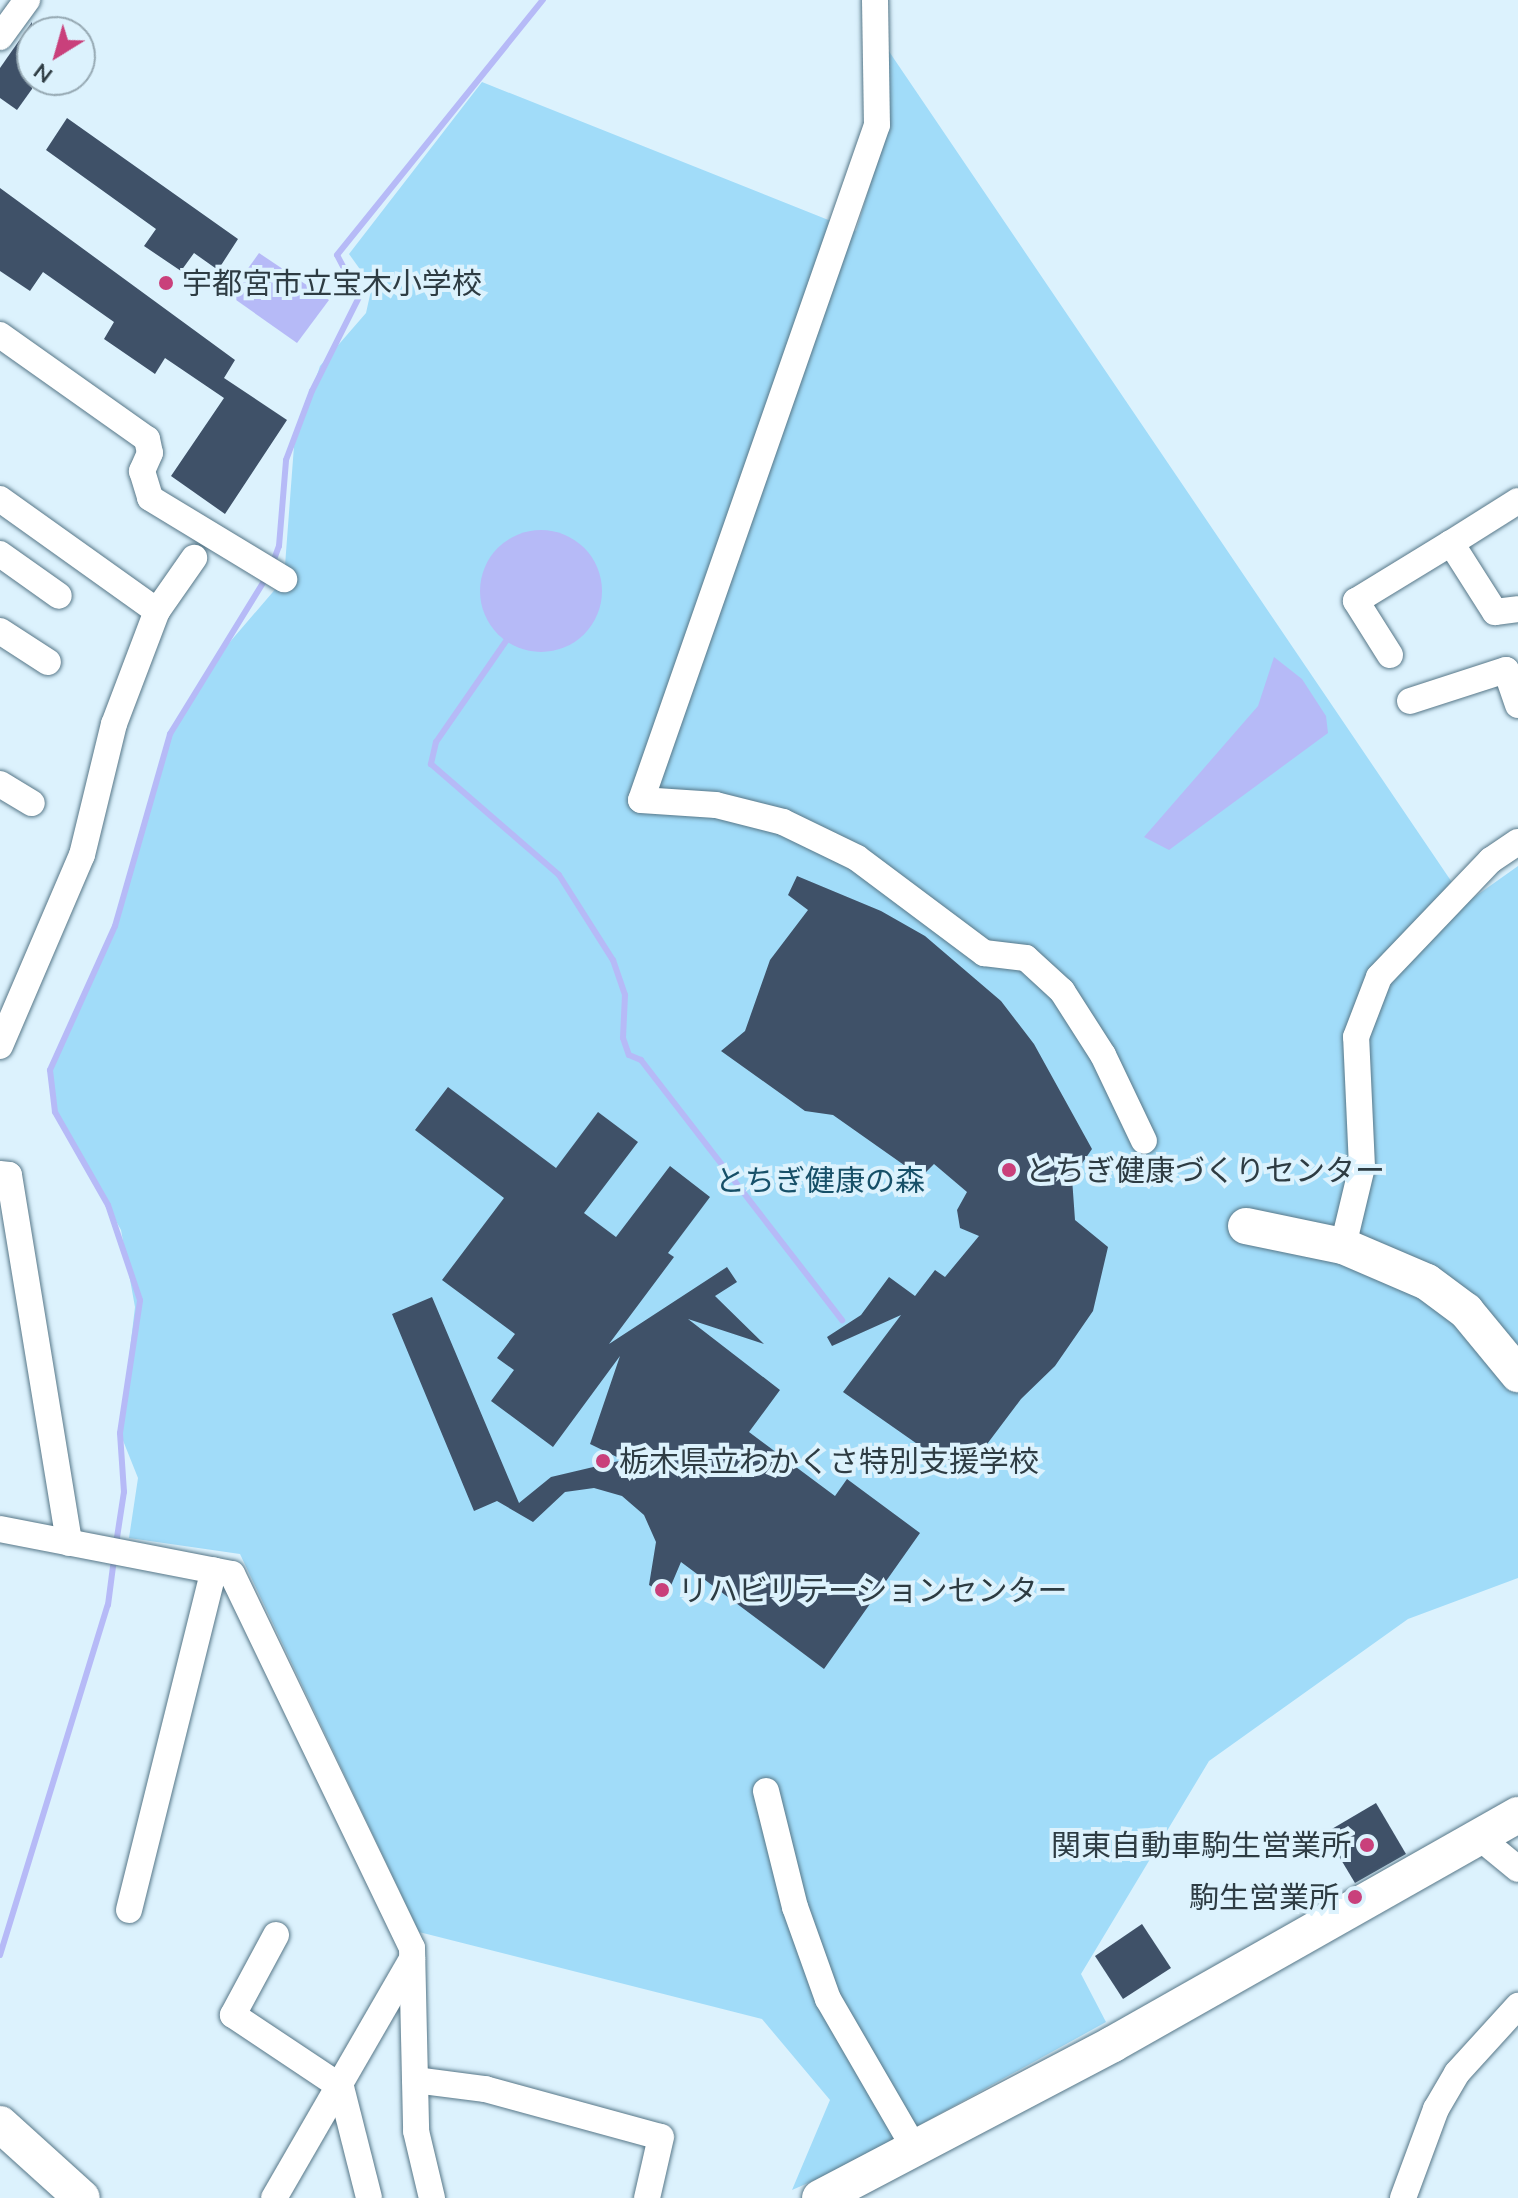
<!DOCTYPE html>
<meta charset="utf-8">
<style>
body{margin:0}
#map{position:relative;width:1518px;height:2198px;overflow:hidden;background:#dcf2fd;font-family:Mulish,"Noto Sans JP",sans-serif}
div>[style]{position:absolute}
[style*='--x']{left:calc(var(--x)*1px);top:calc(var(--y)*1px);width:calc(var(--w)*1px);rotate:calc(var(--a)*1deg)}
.green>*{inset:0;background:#a1dcf9}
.water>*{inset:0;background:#b6baf7}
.round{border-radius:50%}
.stream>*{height:6px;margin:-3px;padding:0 3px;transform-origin:3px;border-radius:3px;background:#b6baf7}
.building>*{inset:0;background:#3f5168}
.roads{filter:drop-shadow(0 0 2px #577788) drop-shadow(0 0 2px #577788)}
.street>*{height:26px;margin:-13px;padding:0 13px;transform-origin:13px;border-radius:13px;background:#fff}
.secondary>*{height:36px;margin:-18px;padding:0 18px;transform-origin:18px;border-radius:18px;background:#fff}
.dots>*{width:22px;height:22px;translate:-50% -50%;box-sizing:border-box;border:4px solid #dcf2fd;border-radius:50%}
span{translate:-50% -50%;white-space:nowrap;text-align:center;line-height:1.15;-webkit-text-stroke:8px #dcf2fd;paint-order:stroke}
.poi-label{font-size:30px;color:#2e3c43}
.left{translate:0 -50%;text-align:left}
.right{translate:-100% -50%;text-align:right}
.park-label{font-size:30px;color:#175068}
.north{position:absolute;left:16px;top:16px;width:80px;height:80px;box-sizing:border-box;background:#dcf2fd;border:2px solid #96a9b3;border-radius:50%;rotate:217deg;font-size:22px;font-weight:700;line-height:32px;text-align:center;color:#2e3c43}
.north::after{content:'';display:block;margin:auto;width:28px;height:36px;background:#c9407b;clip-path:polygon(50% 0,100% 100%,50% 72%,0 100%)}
</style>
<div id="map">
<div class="green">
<i style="clip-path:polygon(886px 47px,1466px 903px,1518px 866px,1518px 1578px,1408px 1619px,1209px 1761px,1081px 1974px,1106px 2022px,838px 2170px,792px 2190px,830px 2100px,762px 2019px,419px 1932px,240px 1554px,129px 1538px,138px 1478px,120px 1433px,135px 1307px,121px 1230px,55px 1112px,50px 1070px,115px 926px,170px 734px,211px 664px,284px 579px,294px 446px,320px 366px,366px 313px,372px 286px,349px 254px,482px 82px,856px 231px,889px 123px)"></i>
</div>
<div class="water">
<i style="clip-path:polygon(259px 253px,329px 300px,297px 343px,229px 295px)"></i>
<i class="round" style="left:480px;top:530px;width:122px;height:122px"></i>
<i style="clip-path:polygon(1274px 657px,1302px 679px,1326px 716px,1328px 733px,1169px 850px,1144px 837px,1258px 706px)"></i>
</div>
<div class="stream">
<i style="--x:272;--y:565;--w:20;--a:-70"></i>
<i style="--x:279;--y:546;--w:86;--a:-85.3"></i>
<i style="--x:286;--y:460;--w:74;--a:-69.4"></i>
<i style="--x:312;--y:391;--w:105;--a:-63.4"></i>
<i style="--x:359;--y:297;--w:47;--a:-117.6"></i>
<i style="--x:337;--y:255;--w:328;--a:-51.1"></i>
<i style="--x:506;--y:641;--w:123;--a:124.7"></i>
<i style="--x:436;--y:742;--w:23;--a:103"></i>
<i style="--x:431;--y:764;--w:169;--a:40.9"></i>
<i style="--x:559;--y:875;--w:101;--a:57.6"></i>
<i style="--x:613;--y:960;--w:37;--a:71"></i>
<i style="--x:625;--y:995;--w:43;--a:92.7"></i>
<i style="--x:623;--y:1038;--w:18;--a:71"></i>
<i style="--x:629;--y:1055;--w:13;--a:23"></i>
<i style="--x:641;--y:1060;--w:329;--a:52.3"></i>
<i style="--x:116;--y:1544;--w:53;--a:-81.3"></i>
<i style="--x:124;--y:1492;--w:59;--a:-93.9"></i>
<i style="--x:120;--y:1433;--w:134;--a:-81.4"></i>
<i style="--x:140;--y:1300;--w:100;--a:-108.6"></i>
<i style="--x:108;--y:1205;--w:107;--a:-119.7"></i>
<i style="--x:55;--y:1112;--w:42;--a:-96.8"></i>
<i style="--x:50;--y:1070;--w:158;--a:-65.7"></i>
<i style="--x:115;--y:926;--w:200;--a:-74"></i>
<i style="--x:170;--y:734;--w:187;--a:-58.4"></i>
<i style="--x:0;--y:1955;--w:366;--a:-72.9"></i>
<i style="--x:108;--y:1605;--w:46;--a:-82.6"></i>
</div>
<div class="building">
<i style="clip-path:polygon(32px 22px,32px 89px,17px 110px,0 98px,0 68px)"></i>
<i style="clip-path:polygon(67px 118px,238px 239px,218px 270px,194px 253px,181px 271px,144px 246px,156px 229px,46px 150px)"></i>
<i style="clip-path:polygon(0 188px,235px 360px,224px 378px,287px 420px,225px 514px,171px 476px,224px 398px,165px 358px,155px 374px,104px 339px,114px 322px,43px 272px,30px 291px,0 271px)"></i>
<i style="clip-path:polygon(797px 876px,881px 911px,925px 936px,1001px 1001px,1034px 1044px,1092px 1149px,1072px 1178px,1075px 1220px,1108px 1247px,1093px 1311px,1055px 1366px,1021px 1399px,963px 1476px,843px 1392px,901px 1315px,832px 1346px,827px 1337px,861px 1315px,889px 1277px,915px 1296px,935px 1270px,945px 1277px,979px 1236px,960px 1228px,957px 1210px,967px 1192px,934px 1164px,921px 1177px,833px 1115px,805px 1111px,721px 1051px,745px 1031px,770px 960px,808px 910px,788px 895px)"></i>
<i style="clip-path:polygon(448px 1087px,556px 1168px,598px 1112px,638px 1142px,584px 1213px,616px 1237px,670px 1166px,710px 1197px,668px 1253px,674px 1257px,609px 1344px,727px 1267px,737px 1282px,715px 1296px,764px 1344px,688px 1319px,780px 1390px,749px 1432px,835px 1496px,847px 1479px,920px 1533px,824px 1669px,681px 1562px,667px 1595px,649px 1585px,656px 1542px,644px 1515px,622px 1496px,594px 1488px,565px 1492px,533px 1522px,497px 1501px,474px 1511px,392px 1314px,432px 1297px,519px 1503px,551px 1477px,623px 1460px,590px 1444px,620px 1356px,553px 1447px,491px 1401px,514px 1370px,497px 1358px,515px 1334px,442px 1280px,504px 1198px,415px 1130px)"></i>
<i style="clip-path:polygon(1376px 1803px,1406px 1854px,1355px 1883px,1325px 1833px)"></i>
<i style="clip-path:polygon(1142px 1924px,1171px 1968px,1123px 1999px,1095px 1956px)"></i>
</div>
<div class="roads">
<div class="street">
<i style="--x:875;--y:0;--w:125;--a:89.1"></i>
<i style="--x:877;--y:125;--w:715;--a:109.27"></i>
<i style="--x:641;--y:800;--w:75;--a:3.8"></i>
<i style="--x:716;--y:805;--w:69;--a:14.2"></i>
<i style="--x:783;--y:822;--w:82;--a:25.9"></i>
<i style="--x:857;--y:858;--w:159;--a:36.8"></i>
<i style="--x:984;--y:953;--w:42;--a:6.8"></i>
<i style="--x:1026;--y:958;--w:49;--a:42.5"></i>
<i style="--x:1062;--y:991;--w:76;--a:57.4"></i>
<i style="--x:1103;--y:1055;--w:95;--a:64.5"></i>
<i style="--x:0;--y:37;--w:46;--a:-53.9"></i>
<i style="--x:0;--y:335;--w:180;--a:35.3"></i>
<i style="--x:147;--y:439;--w:14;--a:78"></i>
<i style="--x:150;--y:453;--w:20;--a:114"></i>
<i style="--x:142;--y:471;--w:28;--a:73"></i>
<i style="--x:150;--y:498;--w:157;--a:31.2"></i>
<i style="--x:0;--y:499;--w:193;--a:35.5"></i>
<i style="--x:1451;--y:543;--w:79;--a:-32.1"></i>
<i style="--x:0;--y:554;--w:72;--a:35.4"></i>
<i style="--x:0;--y:631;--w:57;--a:32.9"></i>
<i style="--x:1390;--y:655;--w:64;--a:-122.2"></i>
<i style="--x:1356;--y:601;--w:111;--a:-31.4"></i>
<i style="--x:1451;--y:543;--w:82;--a:57.5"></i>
<i style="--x:1495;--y:612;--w:23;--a:-7"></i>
<i style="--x:1410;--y:701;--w:101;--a:-17.9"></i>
<i style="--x:1506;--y:670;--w:37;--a:71"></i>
<i style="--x:0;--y:784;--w:37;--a:31"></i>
<i style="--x:0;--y:1046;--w:208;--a:-66.8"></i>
<i style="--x:82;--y:855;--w:135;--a:-76.3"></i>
<i style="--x:114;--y:724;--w:121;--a:-69.2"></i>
<i style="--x:157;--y:611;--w:65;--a:-55.1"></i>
<i style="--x:0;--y:1174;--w:9;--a:6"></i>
<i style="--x:9;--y:1175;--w:373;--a:80.7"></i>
<i style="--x:1343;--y:1246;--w:81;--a:-76.5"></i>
<i style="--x:1362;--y:1167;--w:130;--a:-92.6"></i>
<i style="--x:1356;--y:1037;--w:64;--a:-69"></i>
<i style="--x:1379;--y:977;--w:162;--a:-46.3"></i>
<i style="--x:1491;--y:860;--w:32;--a:-34"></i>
<i style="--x:0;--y:1529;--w:236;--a:11"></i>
<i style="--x:232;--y:1574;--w:415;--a:64.3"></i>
<i style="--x:412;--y:1948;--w:183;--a:88.7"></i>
<i style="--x:416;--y:2131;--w:69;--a:76.6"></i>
<i style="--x:766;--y:1791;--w:120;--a:76"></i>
<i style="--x:795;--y:1907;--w:98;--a:70.3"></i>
<i style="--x:828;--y:1999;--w:173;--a:59.9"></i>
<i style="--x:1479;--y:1837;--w:50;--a:39.4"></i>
<i style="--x:129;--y:1910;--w:350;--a:-76"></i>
<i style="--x:276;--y:1935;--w:91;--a:118.3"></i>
<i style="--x:233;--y:2015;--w:130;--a:33.7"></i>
<i style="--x:341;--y:2087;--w:114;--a:75.8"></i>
<i style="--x:415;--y:2080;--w:71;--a:7.3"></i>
<i style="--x:485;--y:2089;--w:182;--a:15.3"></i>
<i style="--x:661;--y:2137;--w:63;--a:102.9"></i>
<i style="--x:274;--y:2198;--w:276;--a:-60"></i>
<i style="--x:1403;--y:2198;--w:95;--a:-69.7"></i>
<i style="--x:1436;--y:2109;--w:42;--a:-59.7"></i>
<i style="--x:1457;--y:2073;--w:91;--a:-47.7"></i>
</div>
<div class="secondary">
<i style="--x:1246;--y:1226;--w:99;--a:11.7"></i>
<i style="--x:1343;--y:1246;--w:91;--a:23.2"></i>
<i style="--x:1427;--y:1282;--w:49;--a:36.6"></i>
<i style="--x:1466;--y:1311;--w:82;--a:50.5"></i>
<i style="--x:0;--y:2124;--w:110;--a:42.1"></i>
<i style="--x:820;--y:2198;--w:331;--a:-27.7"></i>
<i style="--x:1113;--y:2044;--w:465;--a:-29.5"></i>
</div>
</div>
<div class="dots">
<i style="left:166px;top:283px;background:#c9407b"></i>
<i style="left:1009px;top:1170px;background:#c9407b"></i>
<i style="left:603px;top:1461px;background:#c9407b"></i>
<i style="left:662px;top:1590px;background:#c9407b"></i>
<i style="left:1367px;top:1845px;background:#c9407b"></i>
<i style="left:1355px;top:1897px;background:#c9407b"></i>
</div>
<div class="poi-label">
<span class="left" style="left:182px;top:283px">宇都宮市立宝木小学校</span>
<span class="left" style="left:1025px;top:1170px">とちぎ健康づくりセンター</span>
<span class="left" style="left:619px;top:1461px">栃木県立わかくさ特別支援学校</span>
<span class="left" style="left:678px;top:1590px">リハビリテーションセンター</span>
<span class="right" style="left:1351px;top:1845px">関東自動車駒生営業所</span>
<span class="right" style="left:1339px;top:1897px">駒生営業所</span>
</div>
<div class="park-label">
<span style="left:820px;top:1180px">とちぎ健康の森</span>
</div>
<div class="north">N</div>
</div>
